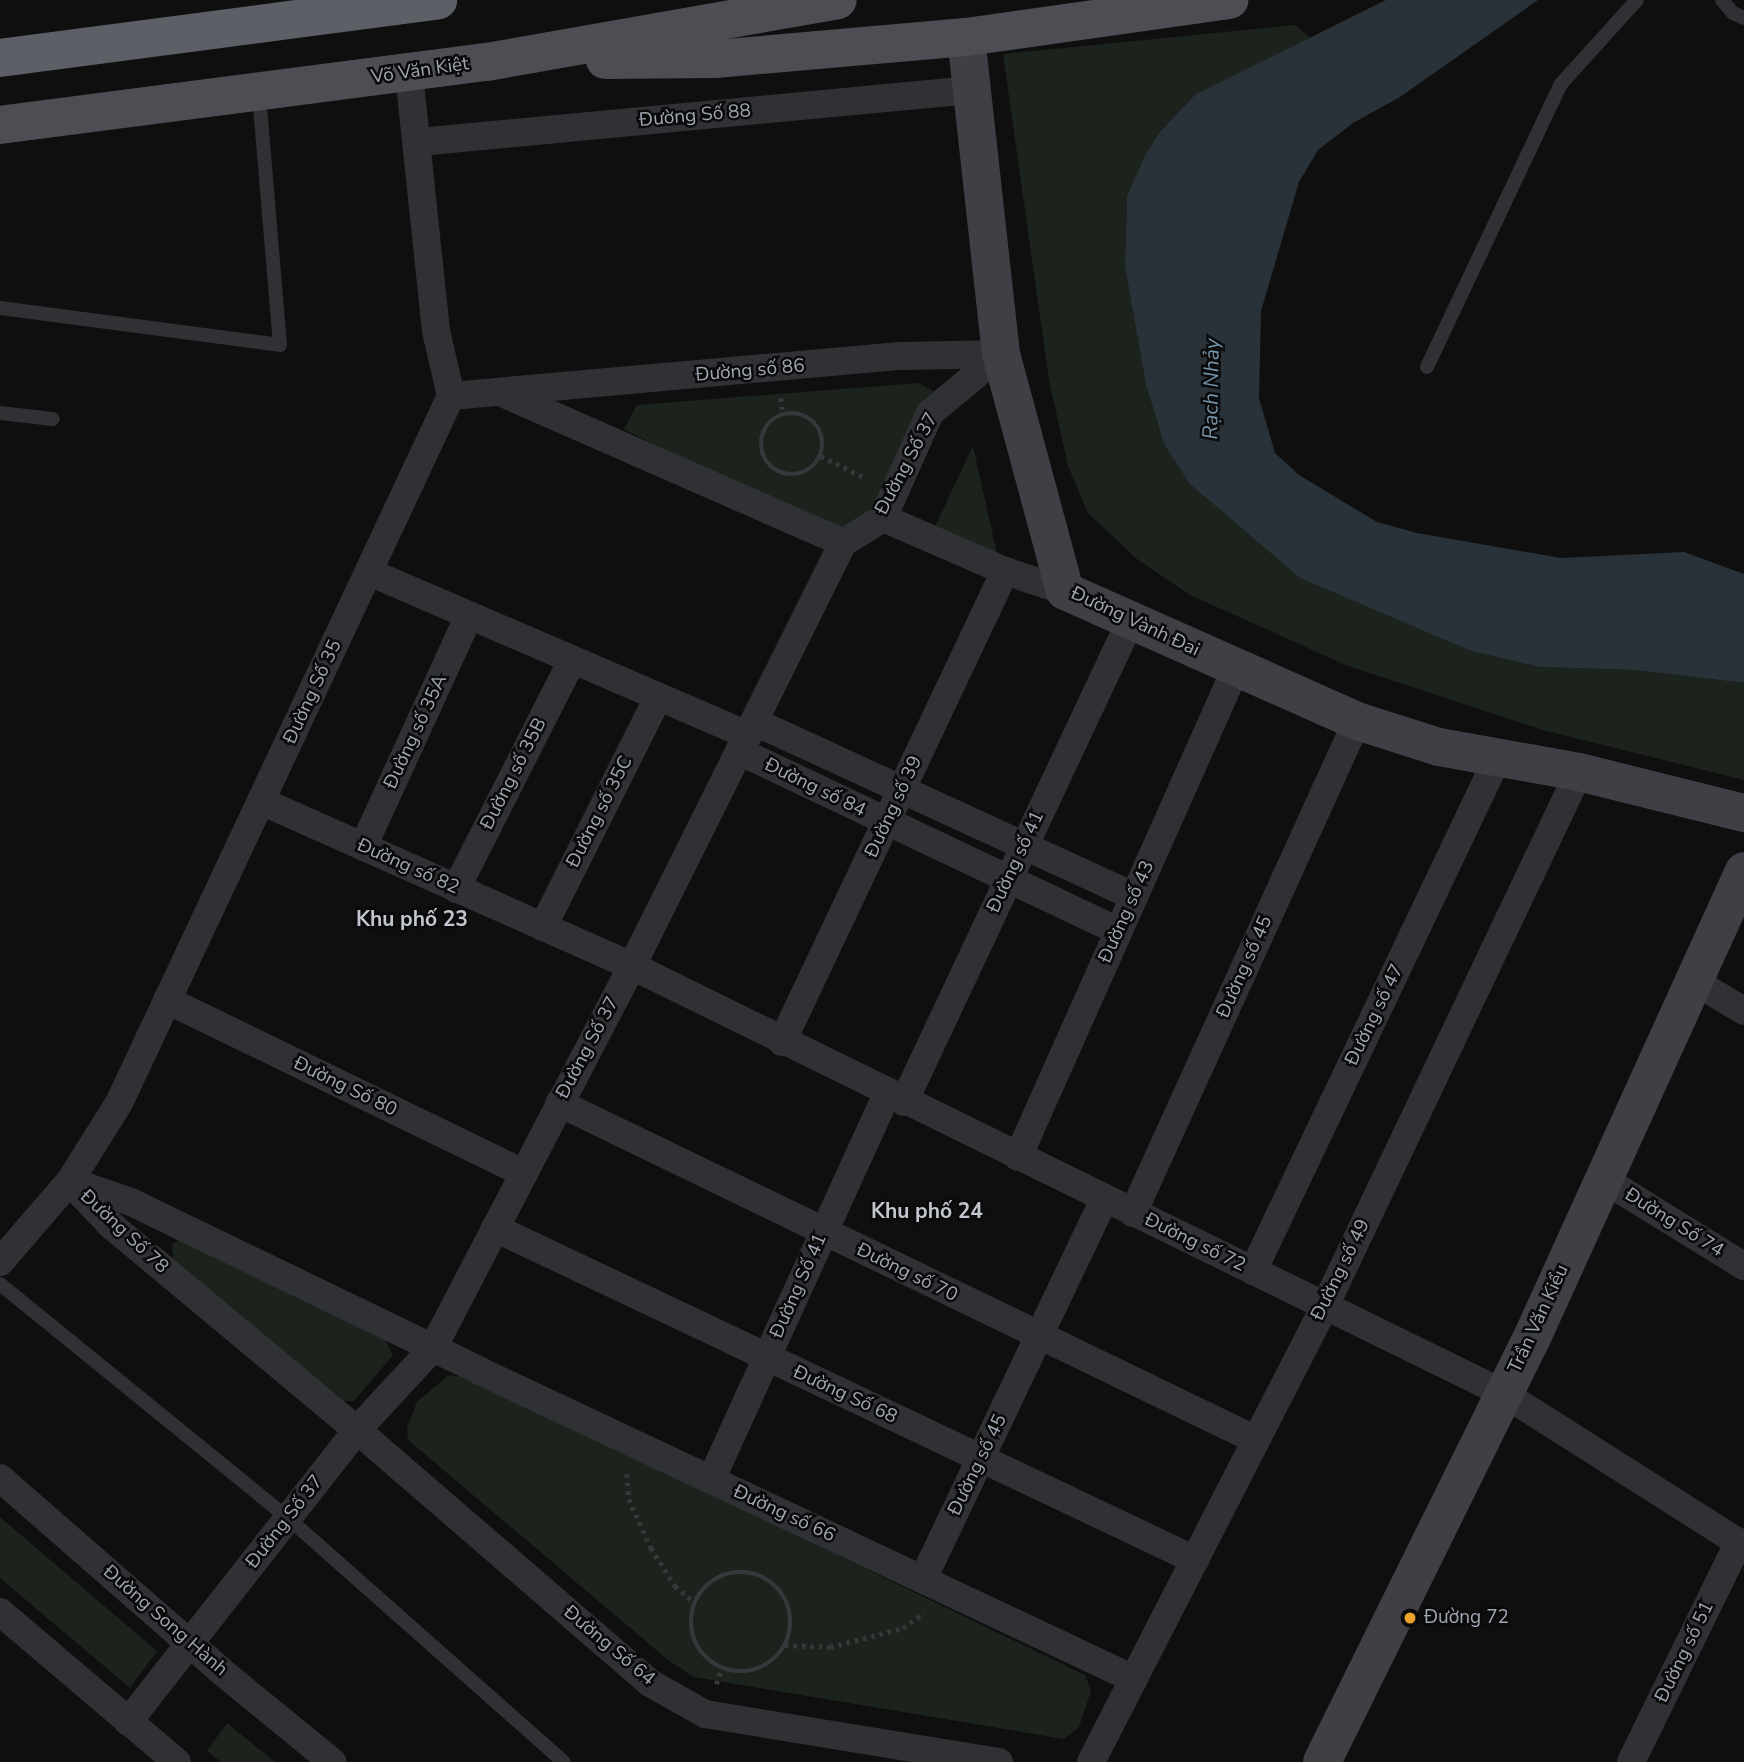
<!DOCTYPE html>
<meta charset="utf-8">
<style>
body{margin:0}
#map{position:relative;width:1744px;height:1762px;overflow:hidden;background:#0f0f10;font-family:"Nunito Sans",sans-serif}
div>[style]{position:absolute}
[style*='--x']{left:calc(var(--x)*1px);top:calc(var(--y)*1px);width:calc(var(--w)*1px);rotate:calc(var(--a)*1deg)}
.green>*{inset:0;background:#1c231c}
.water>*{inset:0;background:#293238}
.path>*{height:4.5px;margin-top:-2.25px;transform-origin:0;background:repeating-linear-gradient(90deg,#36383c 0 3.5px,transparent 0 8.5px)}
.path>.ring{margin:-2.25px;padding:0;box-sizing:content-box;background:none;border:4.5px solid #36383c;border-radius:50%}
.lane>*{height:14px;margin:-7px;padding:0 7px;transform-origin:7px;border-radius:7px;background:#303135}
.street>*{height:28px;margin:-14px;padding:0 14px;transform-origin:14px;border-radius:14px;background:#303135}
.secondary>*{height:38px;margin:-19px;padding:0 19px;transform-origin:19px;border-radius:19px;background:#3e4045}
.primary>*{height:38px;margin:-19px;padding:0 19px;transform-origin:19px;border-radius:19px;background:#4c4e54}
.highway>*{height:38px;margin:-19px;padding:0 19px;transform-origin:19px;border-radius:19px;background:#5c5f66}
.dots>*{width:19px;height:19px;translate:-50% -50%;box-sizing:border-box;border:4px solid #0a0a0b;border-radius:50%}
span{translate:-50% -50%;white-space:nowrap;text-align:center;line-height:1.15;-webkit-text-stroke:5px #0a0a0b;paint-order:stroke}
.street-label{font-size:19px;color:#a0a6b1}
.poi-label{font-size:19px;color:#a0a6b1}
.left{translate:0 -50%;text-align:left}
.water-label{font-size:21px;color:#7796ac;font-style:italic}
.neighbourhood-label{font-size:21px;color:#c1c5cd;font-weight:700}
</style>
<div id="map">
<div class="green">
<i style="clip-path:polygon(1295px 25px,1310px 38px,1196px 95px,1159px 133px,1127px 196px,1125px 267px,1146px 385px,1164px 444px,1300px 578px,1471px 651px,1540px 667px,1636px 670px,1744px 683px,1744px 780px,1543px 730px,1348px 666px,1190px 595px,1137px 559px,1088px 513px,1068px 466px,1049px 380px,1003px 54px)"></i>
<i style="clip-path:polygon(919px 383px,933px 391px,876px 517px,837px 538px,624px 429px,637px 405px)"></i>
<i style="clip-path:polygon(973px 446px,1001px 572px,929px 539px)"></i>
<i style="clip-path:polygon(183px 1239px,385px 1340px,393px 1355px,354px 1401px,339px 1401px,173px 1261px,172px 1244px)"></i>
<i style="clip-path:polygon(449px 1375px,474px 1379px,1085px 1675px,1091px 1691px,1079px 1727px,1064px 1739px,694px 1677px,668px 1660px,408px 1440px,407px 1427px,417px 1402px)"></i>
<i style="clip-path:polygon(0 1517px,157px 1651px,130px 1688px,0 1578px)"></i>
<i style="clip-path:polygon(227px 1723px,275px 1762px,221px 1762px,207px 1751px)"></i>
</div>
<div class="water">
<i style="clip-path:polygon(1386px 0,1538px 0,1400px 97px,1353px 123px,1318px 150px,1299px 182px,1261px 311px,1259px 398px,1275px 453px,1299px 475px,1377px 522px,1417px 533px,1561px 558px,1684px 552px,1744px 574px,1744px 683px,1636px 670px,1540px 667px,1471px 651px,1300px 578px,1190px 484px,1164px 444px,1146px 385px,1125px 267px,1127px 196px,1145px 156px,1159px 133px,1196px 94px)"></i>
</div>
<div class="path">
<i style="--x:781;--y:398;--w:17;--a:83"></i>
<i class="ring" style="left:761px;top:413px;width:57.5px;height:57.5px"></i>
<i style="--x:821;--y:456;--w:51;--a:26.6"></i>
<i style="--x:627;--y:1474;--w:25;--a:85"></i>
<i style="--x:629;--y:1499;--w:54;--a:65.8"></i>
<i style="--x:651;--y:1548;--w:45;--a:57.7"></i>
<i style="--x:675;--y:1586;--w:25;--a:40"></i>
<i class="ring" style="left:691px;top:1572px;width:95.5px;height:95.5px"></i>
<i style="--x:785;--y:1645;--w:45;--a:2.5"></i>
<i style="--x:830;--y:1647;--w:75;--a:-14.6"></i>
<i style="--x:903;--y:1628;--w:26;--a:-36"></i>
<i style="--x:716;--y:1684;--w:17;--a:-69"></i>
</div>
<div class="lane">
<i style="--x:1722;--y:0;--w:17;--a:50"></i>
<i style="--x:1733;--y:13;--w:12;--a:24"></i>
<i style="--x:0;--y:308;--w:282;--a:7.5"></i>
<i style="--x:280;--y:345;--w:252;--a:-94.8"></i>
<i style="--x:1427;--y:367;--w:313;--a:-64.7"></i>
<i style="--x:1561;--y:84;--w:113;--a:-47.9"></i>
<i style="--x:0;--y:413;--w:53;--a:6.5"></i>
<i style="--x:0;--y:1284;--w:371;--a:39.1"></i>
<i style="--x:288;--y:1518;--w:368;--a:41.5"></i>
</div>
<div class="street">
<i style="--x:419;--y:142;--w:554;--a:-5.38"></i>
<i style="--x:502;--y:393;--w:373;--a:23.7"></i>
<i style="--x:451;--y:396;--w:454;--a:-5.1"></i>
<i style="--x:903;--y:356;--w:98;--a:-1.2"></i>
<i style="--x:883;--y:518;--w:133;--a:23.5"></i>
<i style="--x:1005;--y:571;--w:63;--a:18.4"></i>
<i style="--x:369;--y:572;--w:413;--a:23.3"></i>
<i style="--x:755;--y:722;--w:417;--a:24.7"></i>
<i style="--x:739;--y:751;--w:420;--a:25.4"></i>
<i style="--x:261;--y:801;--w:406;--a:24"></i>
<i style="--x:632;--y:966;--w:970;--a:26.12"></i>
<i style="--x:1503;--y:1393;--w:285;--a:32.4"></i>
<i style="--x:363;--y:847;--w:254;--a:-65.4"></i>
<i style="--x:456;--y:889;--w:257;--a:-63.1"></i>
<i style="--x:543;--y:927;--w:257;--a:-63.4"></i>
<i style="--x:1694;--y:981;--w:58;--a:31"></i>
<i style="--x:167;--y:1000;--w:397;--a:25.9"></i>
<i style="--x:782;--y:1042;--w:521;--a:-64.66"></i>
<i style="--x:904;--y:1102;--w:531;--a:-64.79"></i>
<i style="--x:559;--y:1103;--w:774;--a:25.8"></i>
<i style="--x:1018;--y:1157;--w:535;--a:-65.97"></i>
<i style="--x:1603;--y:1179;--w:166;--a:31.7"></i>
<i style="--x:70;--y:1181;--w:65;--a:19"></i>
<i style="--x:131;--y:1202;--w:388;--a:25.8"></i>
<i style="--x:480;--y:1371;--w:723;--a:25.22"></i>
<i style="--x:72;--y:1184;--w:58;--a:46.4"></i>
<i style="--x:112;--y:1226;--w:319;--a:39.8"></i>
<i style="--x:357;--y:1430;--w:387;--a:40.8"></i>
<i style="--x:650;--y:1683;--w:63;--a:29.4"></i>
<i style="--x:705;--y:1714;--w:298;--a:9.3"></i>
<i style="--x:1133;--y:1213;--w:541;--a:-65.52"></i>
<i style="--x:495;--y:1228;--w:775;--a:25.37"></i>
<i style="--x:0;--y:1262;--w:107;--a:-49.2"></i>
<i style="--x:70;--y:1181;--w:92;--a:-57.9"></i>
<i style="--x:119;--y:1103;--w:781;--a:-64.85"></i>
<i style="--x:451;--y:396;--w:67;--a:-103"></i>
<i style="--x:436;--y:331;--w:260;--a:-96"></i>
<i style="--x:1253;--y:1271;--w:567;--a:-64.52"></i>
<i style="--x:0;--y:1478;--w:293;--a:41.1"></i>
<i style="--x:221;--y:1671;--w:144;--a:39.3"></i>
<i style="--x:711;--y:1480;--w:425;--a:-65.5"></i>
<i style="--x:923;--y:1579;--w:421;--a:-64.5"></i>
<i style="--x:0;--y:1612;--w:232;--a:40.3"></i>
<i style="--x:128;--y:1722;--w:371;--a:-51.9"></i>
<i style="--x:357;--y:1430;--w:112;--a:-47.2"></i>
<i style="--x:433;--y:1348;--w:431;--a:-62.5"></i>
<i style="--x:632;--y:966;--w:473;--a:-63.5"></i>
<i style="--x:843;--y:543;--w:47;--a:-32"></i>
<i style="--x:883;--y:518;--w:115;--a:-65.9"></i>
<i style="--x:930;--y:413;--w:92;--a:-39.7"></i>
<i style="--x:1091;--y:1762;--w:513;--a:-62.84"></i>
<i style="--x:1325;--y:1306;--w:591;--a:-64.56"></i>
<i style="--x:1631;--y:1762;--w:245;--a:-63.9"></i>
</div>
<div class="secondary">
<i style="--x:966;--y:37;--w:319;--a:83.7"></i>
<i style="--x:1001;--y:354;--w:245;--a:74.9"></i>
<i style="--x:1065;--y:591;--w:320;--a:24"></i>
<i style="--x:1357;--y:721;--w:86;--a:17.6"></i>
<i style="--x:1439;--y:747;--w:142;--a:10.1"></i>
<i style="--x:1579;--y:772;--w:170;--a:14"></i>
<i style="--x:1322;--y:1762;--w:469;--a:-63.7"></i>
<i style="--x:1530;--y:1342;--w:517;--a:-65.57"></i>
</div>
<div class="primary">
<i style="--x:605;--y:60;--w:110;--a:-0.5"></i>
<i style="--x:715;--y:59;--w:252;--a:-5"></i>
<i style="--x:966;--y:37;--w:266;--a:-8"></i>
<i style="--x:0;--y:125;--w:491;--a:-7.4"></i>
<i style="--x:487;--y:62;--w:356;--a:-10"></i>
</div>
<div class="highway">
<i style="--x:0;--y:58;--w:442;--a:-7.5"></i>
</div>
<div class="dots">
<i style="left:1410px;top:1618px;background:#eda22b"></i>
</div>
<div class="street-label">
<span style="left:420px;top:71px;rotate:-8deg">Võ Văn Kiệt</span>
<span style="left:695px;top:116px;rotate:-5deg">Đường Số 88</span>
<span style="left:750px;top:371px;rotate:-5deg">Đường số 86</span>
<span style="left:907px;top:464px;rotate:-62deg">Đường Số 37</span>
<span style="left:1135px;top:622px;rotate:25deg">Đường Vành Đai</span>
<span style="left:313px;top:692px;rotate:-65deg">Đường Số 35</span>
<span style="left:416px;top:732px;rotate:-65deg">Đường số 35A</span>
<span style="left:514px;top:774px;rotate:-63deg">Đường số 35B</span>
<span style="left:815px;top:788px;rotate:26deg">Đường số 84</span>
<span style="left:894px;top:807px;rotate:-65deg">Đường số 39</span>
<span style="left:600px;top:812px;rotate:-63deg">Đường số 35C</span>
<span style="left:1016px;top:862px;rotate:-65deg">Đường số 41</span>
<span style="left:408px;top:867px;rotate:24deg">Đường số 82</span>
<span style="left:1127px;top:912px;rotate:-66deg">Đường số 43</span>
<span style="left:1245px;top:967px;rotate:-66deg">Đường số 45</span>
<span style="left:1375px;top:1015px;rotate:-64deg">Đường số 47</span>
<span style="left:588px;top:1048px;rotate:-62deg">Đường Số 37</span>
<span style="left:345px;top:1087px;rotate:26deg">Đường Số 80</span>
<span style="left:1674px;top:1223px;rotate:32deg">Đường Số 74</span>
<span style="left:124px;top:1232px;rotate:43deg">Đường Số 78</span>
<span style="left:1195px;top:1243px;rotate:26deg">Đường số 72</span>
<span style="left:1341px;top:1270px;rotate:-64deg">Đường số 49</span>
<span style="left:907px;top:1273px;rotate:26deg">Đường số 70</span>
<span style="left:799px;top:1286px;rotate:-66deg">Đường Số 41</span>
<span style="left:1539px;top:1319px;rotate:-65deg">Trần Văn Kiểu</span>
<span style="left:845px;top:1395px;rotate:25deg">Đường Số 68</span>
<span style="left:978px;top:1465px;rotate:-64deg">Đường số 45</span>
<span style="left:784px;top:1514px;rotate:25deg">Đường số 66</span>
<span style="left:285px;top:1522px;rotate:-52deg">Đường Số 37</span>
<span style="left:165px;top:1621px;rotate:41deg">Đường Song Hành</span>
<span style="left:609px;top:1646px;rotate:40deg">Đường Số 64</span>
<span style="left:1685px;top:1652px;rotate:-64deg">Đường số 51</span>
</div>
<div class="poi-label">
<span class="left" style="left:1424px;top:1618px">Đường 72</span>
</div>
<div class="water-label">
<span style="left:1211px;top:389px;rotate:-89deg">Rạch Nhảy</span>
</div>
<div class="neighbourhood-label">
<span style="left:412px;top:919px">Khu phố 23</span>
<span style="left:927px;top:1211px">Khu phố 24</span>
</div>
</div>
